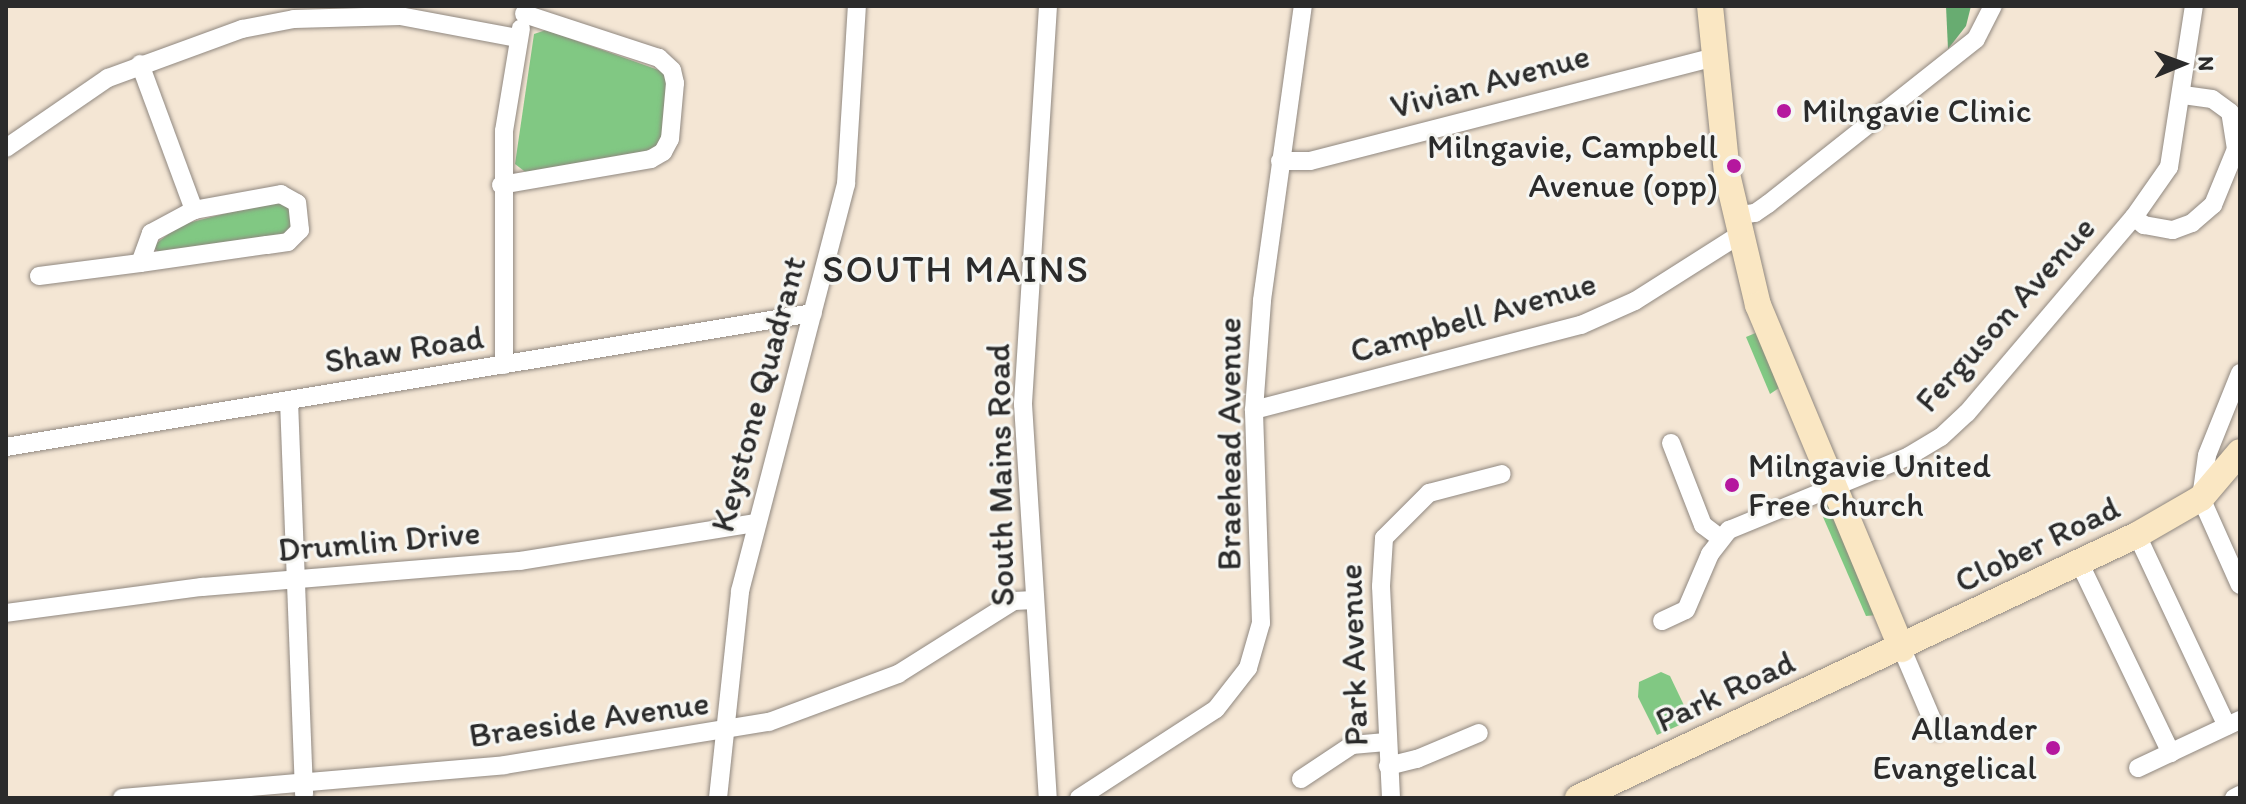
<!DOCTYPE html>
<style>
body{margin:0}
#map{position:relative;width:2246px;height:804px;overflow:hidden;background:#f4e6d4;font-family:Itim,sans-serif}
div>[style]{position:absolute}
[style*='--x']{left:calc(var(--x)*1px);top:calc(var(--y)*1px);width:calc(var(--w)*1px);rotate:calc(var(--a)*1deg)}
.green>*{inset:0;background:#81c883}
.forest>*{inset:0;background:#68ac71}
.roads{filter:drop-shadow(0 0 2px #908880) drop-shadow(0 0 2px #908880)}
.street>*{height:18px;margin:-9px;padding:0 9px;transform-origin:9px;border-radius:9px;background:#fff}
.secondary>*{height:26px;margin:-13px;padding:0 13px;transform-origin:13px;border-radius:13px;background:#fae7c3}
.dots>*{width:22px;height:22px;translate:-50% -50%;box-sizing:border-box;border:4px solid #f6f6f2;border-radius:50%}
span{translate:-50% -50%;white-space:nowrap;text-align:center;line-height:1.15;-webkit-text-stroke:6px #f6f6f2;paint-order:stroke}
.street-label{font-size:34px;color:#2b2b2b}
.poi-label{font-size:34px;color:#2b2b2b}
.left{translate:0 -50%;text-align:left}
.right{translate:-100% -50%;text-align:right}
.quarter-label{font-size:38px;color:#2b2b2b;letter-spacing:2px}
.frame{position:absolute;inset:0;border:8px solid #2b2b2b;pointer-events:none}
.north{position:absolute;left:2142px;top:24px;width:80px;height:80px;-webkit-text-stroke:6px #f6f6f2;paint-order:stroke;rotate:89deg;font-size:22px;font-weight:700;line-height:32px;text-align:center;color:#2b2b2b}
.north::after{content:'';display:block;margin:auto;width:28px;height:36px;background:#2b2b2b;clip-path:polygon(50% 0,100% 100%,50% 72%,0 100%)}
</style>
<div id="map">
<div class="green">
<i style="clip-path:polygon(546px 30px,667px 73px,665px 138px,651px 152px,528px 174px,515px 164px,534px 34px)"></i>
<i style="clip-path:polygon(279px 200px,296px 210px,289px 234px,159px 253px,153px 246px,180px 225px)"></i>
<i style="clip-path:polygon(1758px 332px,1779px 388px,1770px 394px,1746px 337px)"></i>
<i style="clip-path:polygon(1829px 505px,1877px 615px,1866px 616px,1820px 510px)"></i>
<i style="clip-path:polygon(1661px 672px,1670px 676px,1691px 720px,1657px 735px,1638px 697px,1639px 682px)"></i>
</div>
<div class="forest">
<i style="clip-path:polygon(1946px 6px,1971px 6px,1966px 26px,1948px 49px)"></i>
</div>
<div class="roads">
<div class="street">
<i style="--x:1048;--y:6;--w:399;--a:93.6"></i>
<i style="--x:1023;--y:404;--w:395;--a:86.4"></i>
<i style="--x:140;--y:64;--w:156;--a:69.7"></i>
<i style="--x:6;--y:148;--w:124;--a:-34.5"></i>
<i style="--x:108;--y:78;--w:143;--a:-20.1"></i>
<i style="--x:242;--y:29;--w:53;--a:-10.9"></i>
<i style="--x:294;--y:19;--w:106;--a:-1.6"></i>
<i style="--x:400;--y:16;--w:120;--a:10.6"></i>
<i style="--x:1280;--y:161;--w:30;--a:0"></i>
<i style="--x:1310;--y:161;--w:418;--a:-14.4"></i>
<i style="--x:501;--y:185;--w:152;--a:-9.8"></i>
<i style="--x:651;--y:159;--w:14;--a:-30"></i>
<i style="--x:663;--y:152;--w:15;--a:-62"></i>
<i style="--x:670;--y:139;--w:56;--a:-84.9"></i>
<i style="--x:675;--y:83;--w:13;--a:-103"></i>
<i style="--x:672;--y:70;--w:18;--a:-137"></i>
<i style="--x:659;--y:58;--w:142;--a:-161.9"></i>
<i style="--x:1735;--y:216;--w:20;--a:-9"></i>
<i style="--x:1755;--y:213;--w:16;--a:-35"></i>
<i style="--x:1768;--y:204;--w:265;--a:-38.4"></i>
<i style="--x:1976;--y:39;--w:37;--a:-63"></i>
<i style="--x:2134;--y:217;--w:13;--a:39"></i>
<i style="--x:2144;--y:225;--w:29;--a:10"></i>
<i style="--x:2173;--y:230;--w:20;--a:-20"></i>
<i style="--x:2192;--y:223;--w:28;--a:-41"></i>
<i style="--x:2213;--y:205;--w:61;--a:-67.7"></i>
<i style="--x:2236;--y:149;--w:37;--a:-99"></i>
<i style="--x:2230;--y:112;--w:22;--a:-144"></i>
<i style="--x:2212;--y:99;--w:29;--a:-172"></i>
<i style="--x:39;--y:276;--w:102;--a:-7.3"></i>
<i style="--x:140;--y:263;--w:128;--a:-8.1"></i>
<i style="--x:267;--y:245;--w:21;--a:-8"></i>
<i style="--x:288;--y:242;--w:17;--a:-45"></i>
<i style="--x:300;--y:230;--w:27;--a:-96"></i>
<i style="--x:297;--y:203;--w:18;--a:-151"></i>
<i style="--x:281;--y:194;--w:88;--a:169.6"></i>
<i style="--x:194;--y:210;--w:49;--a:151.9"></i>
<i style="--x:151;--y:233;--w:32;--a:110"></i>
<i style="--x:504;--y:365;--w:234;--a:-90"></i>
<i style="--x:504;--y:131;--w:104;--a:-80.6"></i>
<i style="--x:2240;--y:373;--w:88;--a:111.9"></i>
<i style="--x:2207;--y:455;--w:43;--a:97.9"></i>
<i style="--x:2201;--y:498;--w:95;--a:65.9"></i>
<i style="--x:289;--y:401;--w:394;--a:87.8"></i>
<i style="--x:1254;--y:410;--w:338;--a:-14.6"></i>
<i style="--x:1581;--y:325;--w:59;--a:-24"></i>
<i style="--x:1635;--y:301;--w:123;--a:-32.4"></i>
<i style="--x:1671;--y:443;--w:88;--a:68.7"></i>
<i style="--x:1703;--y:525;--w:21;--a:37"></i>
<i style="--x:6;--y:447;--w:818;--a:-9.43"></i>
<i style="--x:2137;--y:535;--w:211;--a:64.8"></i>
<i style="--x:2080;--y:564;--w:210;--a:64.3"></i>
<i style="--x:6;--y:613;--w:198;--a:-7.6"></i>
<i style="--x:202;--y:587;--w:319;--a:-4.7"></i>
<i style="--x:520;--y:561;--w:238;--a:-9.2"></i>
<i style="--x:1662;--y:621;--w:26;--a:-25"></i>
<i style="--x:1686;--y:610;--w:61;--a:-66.8"></i>
<i style="--x:1710;--y:554;--w:31;--a:-52"></i>
<i style="--x:1729;--y:530;--w:195;--a:-22.3"></i>
<i style="--x:1909;--y:456;--w:37;--a:-31"></i>
<i style="--x:1941;--y:437;--w:35;--a:-43"></i>
<i style="--x:1967;--y:413;--w:257;--a:-49.6"></i>
<i style="--x:2134;--y:217;--w:61;--a:-55"></i>
<i style="--x:2169;--y:167;--w:163;--a:-81.2"></i>
<i style="--x:1902;--y:649;--w:89;--a:66.9"></i>
<i style="--x:1388;--y:766;--w:30;--a:-14"></i>
<i style="--x:1417;--y:759;--w:67;--a:-22.8"></i>
<i style="--x:2138;--y:768;--w:113;--a:-25.2"></i>
<i style="--x:1301;--y:779;--w:61;--a:-33.7"></i>
<i style="--x:1352;--y:745;--w:34;--a:-5"></i>
<i style="--x:122;--y:798;--w:384;--a:-4.9"></i>
<i style="--x:505;--y:765;--w:267;--a:-9.3"></i>
<i style="--x:769;--y:722;--w:138;--a:-20.4"></i>
<i style="--x:898;--y:674;--w:137;--a:-32.2"></i>
<i style="--x:1014;--y:601;--w:20;--a:-3"></i>
<i style="--x:718;--y:798;--w:208;--a:-83.9"></i>
<i style="--x:740;--y:591;--w:421;--a:-75.4"></i>
<i style="--x:846;--y:184;--w:178;--a:-86.5"></i>
<i style="--x:1079;--y:798;--w:163;--a:-33"></i>
<i style="--x:1216;--y:709;--w:52;--a:-52"></i>
<i style="--x:1248;--y:668;--w:47;--a:-73.9"></i>
<i style="--x:1261;--y:623;--w:213;--a:-91.9"></i>
<i style="--x:1254;--y:410;--w:110;--a:-85.8"></i>
<i style="--x:1262;--y:300;--w:297;--a:-82.1"></i>
<i style="--x:1391;--y:798;--w:212;--a:-92.7"></i>
<i style="--x:1381;--y:586;--w:48;--a:-86.4"></i>
<i style="--x:1384;--y:538;--w:64;--a:-45"></i>
<i style="--x:1429;--y:493;--w:75;--a:-14.6"></i>
<i style="--x:2234;--y:798;--w:7;--a:-27"></i>
</div>
<div class="secondary">
<i style="--x:1710;--y:6;--w:169;--a:84.2"></i>
<i style="--x:1727;--y:174;--w:135;--a:76.7"></i>
<i style="--x:1758;--y:305;--w:373;--a:67.3"></i>
<i style="--x:1578;--y:798;--w:618;--a:-25.2"></i>
<i style="--x:2137;--y:535;--w:74;--a:-30"></i>
<i style="--x:2201;--y:498;--w:60;--a:-49.7"></i>
</div>
</div>
<div class="dots">
<i style="left:1784px;top:111px;background:#b5179e"></i>
<i style="left:1734px;top:166px;background:#b5179e"></i>
<i style="left:1732px;top:485px;background:#b5179e"></i>
<i style="left:2053px;top:748px;background:#b5179e"></i>
</div>
<div class="street-label">
<span style="left:1490px;top:81px;rotate:-15deg">Vivian Avenue</span>
<span style="left:2005px;top:314px;rotate:-48deg">Ferguson Avenue</span>
<span style="left:1473px;top:317px;rotate:-16deg">Campbell Avenue</span>
<span style="left:404px;top:349px;rotate:-9deg">Shaw Road</span>
<span style="left:758px;top:394px;rotate:-75deg">Keystone Quadrant</span>
<span style="left:1229px;top:444px;rotate:-90deg">Braehead Avenue</span>
<span style="left:1000px;top:475px;rotate:-91deg">South Mains Road</span>
<span style="left:379px;top:541px;rotate:-5deg">Drumlin Drive</span>
<span style="left:2037px;top:544px;rotate:-26deg">Clober Road</span>
<span style="left:1353px;top:655px;rotate:-92deg">Park Avenue</span>
<span style="left:1725px;top:691px;rotate:-25deg">Park Road</span>
<span style="left:589px;top:719px;rotate:-8deg">Braeside Avenue</span>
</div>
<div class="poi-label">
<span class="left" style="left:1802px;top:111px">Milngavie Clinic</span>
<span class="right" style="left:1718px;top:166px">Milngavie, Campbell<br>Avenue (opp)</span>
<span class="left" style="left:1748px;top:485px">Milngavie United<br>Free Church</span>
<span class="right" style="left:2037px;top:748px">Allander<br>Evangelical</span>
</div>
<div class="quarter-label">
<span style="left:956px;top:270px">SOUTH MAINS</span>
</div>
<div class="frame"></div>
<div class="north">N</div>
</div>
